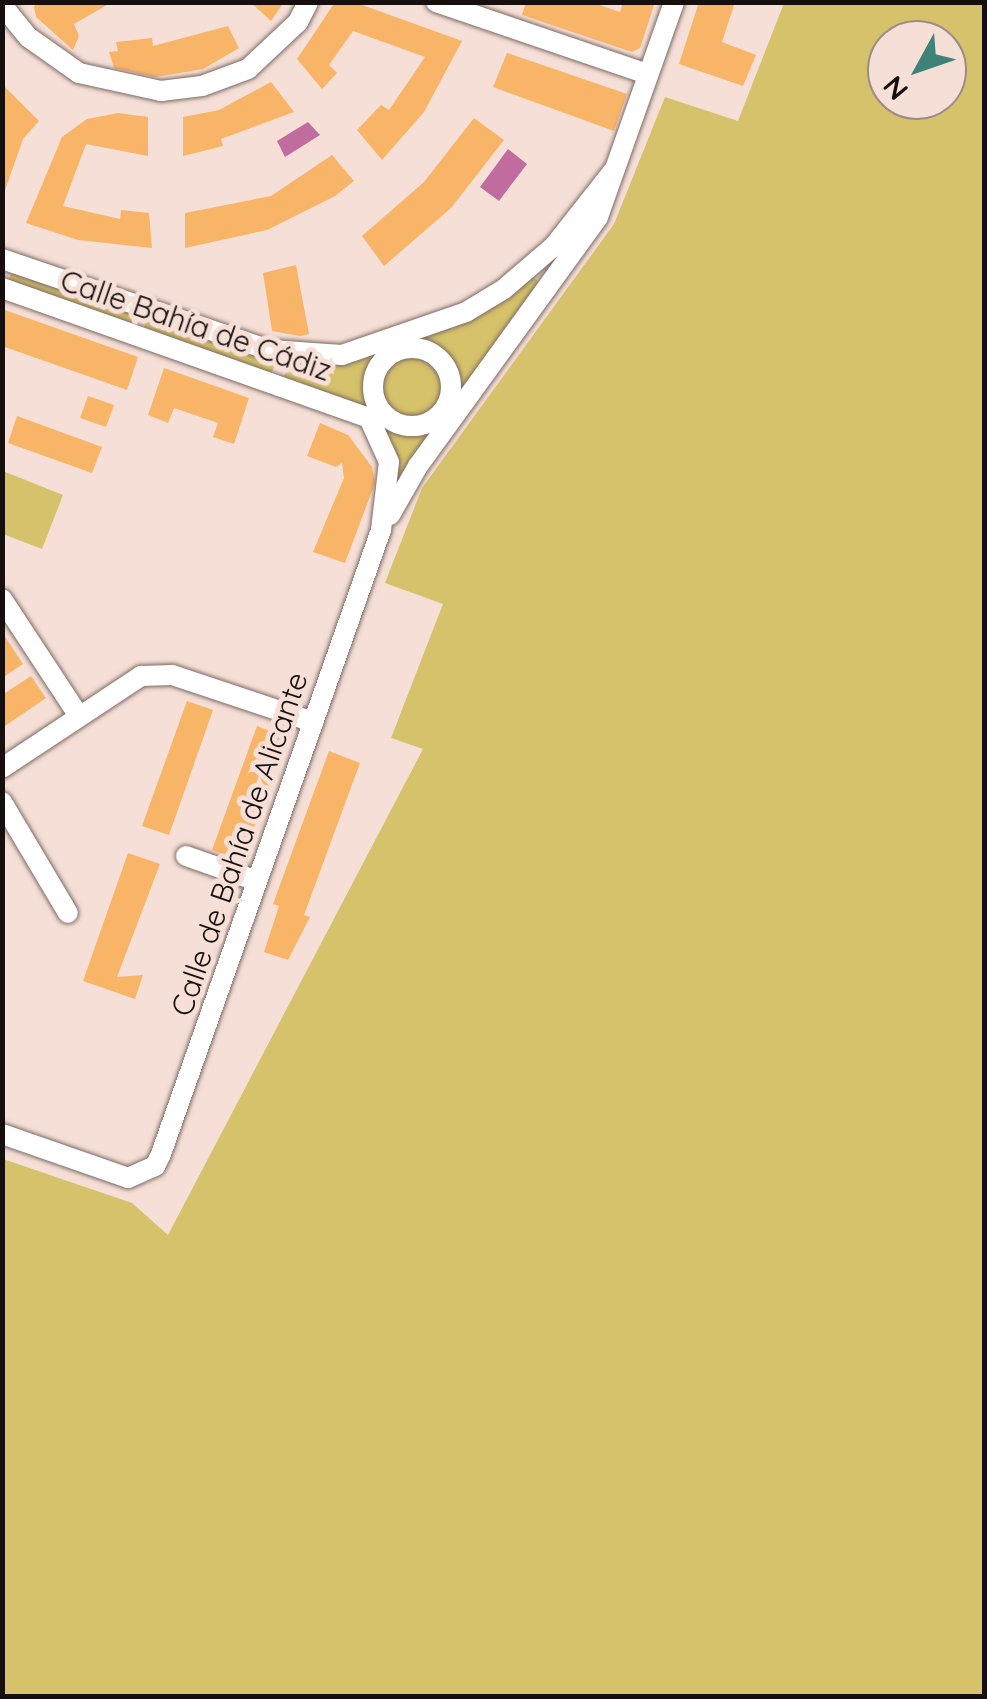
<!DOCTYPE html>
<meta charset="utf-8">
<style>
body{margin:0}
#map{position:relative;width:987px;height:1699px;overflow:hidden;background:#f5dfd7;font-family:Quicksand,sans-serif}
div>[style]{position:absolute}
[style*='--x']{left:calc(var(--x)*1px);top:calc(var(--y)*1px);width:calc(var(--w)*1px);rotate:calc(var(--a)*1deg)}
.green>*{inset:0;background:#d6c26a}
.round{border-radius:50%}
.water>*{inset:0;background:#c06c9e}
.building>*{inset:0;background:#f9b567}
.roads{filter:drop-shadow(0 0 2px #7d6a63) drop-shadow(0 0 2px #7d6a63)}
.minor>*{height:20px;margin:-10px;padding:0 10px;transform-origin:10px;border-radius:10px;background:#fff}
.minor>.ring{margin:-10px;padding:0;box-sizing:content-box;background:none;border:20px solid #fff;border-radius:50%}
span{translate:-50% -50%;white-space:nowrap;text-align:center;line-height:1.15;-webkit-text-stroke:10px #f5dfd7;paint-order:stroke}
.street-label{font-size:30px;color:#170f0d}
.frame{position:absolute;inset:0;border:5px solid #170f0d;pointer-events:none}
.north{position:absolute;left:867px;top:20px;width:100px;height:100px;box-sizing:border-box;background:#f5dfd7;border:2px solid #9c8c86;border-radius:50%;rotate:230deg;font-size:28px;font-weight:700;line-height:40px;text-align:center;color:#170f0d}
.north::after{content:'';display:block;margin:auto;width:35px;height:45px;background:#3f8378;clip-path:polygon(50% 0,100% 100%,50% 72%,0 100%)}
</style>
<div id="map">
<div class="green">
<i style="clip-path:polygon(evenodd,784px 3px,984px 3px,984px 1696px,3px 1696px,3px 1159px,132px 1203px,168px 1235px,423px 749px,391px 738px,443px 604px,385px 583px,422px 488px,614px 224px,665px 97px,738px 121px,784px 3px,887px 40px,947px 40px,947px 100px,887px 100px,887px 40px)"></i>
<i style="clip-path:polygon(12px 271px,135px 314px,131px 325px,8px 282px)"></i>
<i style="clip-path:polygon(530px 274px,546px 288px,456px 399px,446px 359px,416px 339px)"></i>
<i style="clip-path:polygon(147px 319px,278px 358px,271px 374px,143px 330px)"></i>
<i class="round" style="left:377px;top:353px;width:68px;height:68px"></i>
<i style="clip-path:polygon(372px 358px,367px 407px,283px 379px,291px 359px)"></i>
<i style="clip-path:polygon(391px 425px,433px 432px,400px 481px,384px 432px)"></i>
<i style="clip-path:polygon(3px 471px,63px 495px,42px 549px,3px 534px)"></i>
</div>
<div class="water">
<i style="clip-path:polygon(308px 122px,320px 135px,285px 157px,277px 141px)"></i>
<i style="clip-path:polygon(508px 149px,527px 164px,499px 201px,480px 187px)"></i>
</div>
<div class="building">
<i style="clip-path:polygon(41px 2px,112px 2px,74px 24px,79px 36px,73px 50px,36px 17px,34px 6px)"></i>
<i style="clip-path:polygon(250px 2px,284px 2px,271px 21px)"></i>
<i style="clip-path:polygon(335px 2px,354px 2px,462px 41px,424px 112px,382px 160px,357px 130px,381px 105px,389px 110px,425px 57px,353px 31px,329px 65px,337px 73px,322px 89px,297px 59px)"></i>
<i style="clip-path:polygon(526px 2px,591px 2px,620px 12px,623px 2px,655px 2px,640px 48px,632px 52px,522px 15px)"></i>
<i style="clip-path:polygon(699px 2px,735px 2px,722px 42px,756px 55px,743px 86px,679px 64px)"></i>
<i style="clip-path:polygon(228px 26px,239px 48px,203px 69px,156px 77px,114px 68px,109px 52px,118px 51px,116px 42px,152px 38px,153px 46px)"></i>
<i style="clip-path:polygon(507px 53px,627px 94px,614px 131px,493px 87px)"></i>
<i style="clip-path:polygon(271px 82px,294px 112px,221px 139px,223px 146px,183px 156px,183px 117px,219px 110px)"></i>
<i style="clip-path:polygon(2px 84px,39px 121px,23px 139px,3px 196px)"></i>
<i style="clip-path:polygon(118px 113px,148px 117px,148px 156px,86px 144px,63px 206px,120px 219px,121px 210px,149px 213px,152px 248px,78px 240px,26px 223px,62px 137px,87px 119px)"></i>
<i style="clip-path:polygon(474px 118px,504px 140px,451px 208px,384px 266px,362px 236px,424px 182px)"></i>
<i style="clip-path:polygon(332px 155px,354px 181px,335px 196px,267px 230px,185px 248px,185px 213px,271px 196px)"></i>
<i style="clip-path:polygon(296px 265px,309px 334px,300px 336px,272px 331px,263px 273px)"></i>
<i style="clip-path:polygon(2px 309px,138px 357px,127px 390px,2px 346px)"></i>
<i style="clip-path:polygon(164px 368px,249px 398px,234px 444px,213px 437px,218px 423px,174px 408px,168px 423px,148px 415px)"></i>
<i style="clip-path:polygon(88px 396px,114px 405px,106px 427px,80px 418px)"></i>
<i style="clip-path:polygon(17px 416px,102px 447px,92px 473px,8px 443px)"></i>
<i style="clip-path:polygon(320px 423px,348px 435px,372px 467px,375px 483px,345px 563px,313px 552px,344px 478px,342px 463px,336px 467px,307px 456px)"></i>
<i style="clip-path:polygon(2px 632px,23px 664px,2px 678px)"></i>
<i style="clip-path:polygon(31px 676px,46px 698px,2px 728px,2px 695px)"></i>
<i style="clip-path:polygon(187px 701px,213px 710px,169px 835px,142px 826px)"></i>
<i style="clip-path:polygon(257px 726px,286px 737px,242px 861px,212px 850px)"></i>
<i style="clip-path:polygon(329px 751px,360px 763px,304px 915px,310px 917px,288px 960px,264px 952px,279px 906px,273px 904px)"></i>
<i style="clip-path:polygon(128px 853px,160px 864px,117px 977px,143px 975px,135px 999px,83px 981px)"></i>
</div>
<div class="roads">
<div class="minor">
<i style="--x:436;--y:2;--w:224;--a:18.8"></i>
<i style="--x:2;--y:5;--w:41;--a:50.9"></i>
<i style="--x:28;--y:37;--w:62;--a:35.2"></i>
<i style="--x:79;--y:73;--w:84;--a:12.4"></i>
<i style="--x:161;--y:91;--w:41;--a:-7"></i>
<i style="--x:202;--y:86;--w:49;--a:-20.3"></i>
<i style="--x:248;--y:69;--w:69;--a:-43.2"></i>
<i style="--x:298;--y:22;--w:22;--a:-63"></i>
<i style="--x:2;--y:259;--w:283;--a:18.8"></i>
<i style="--x:270;--y:350;--w:72;--a:4"></i>
<i style="--x:342;--y:355;--w:131;--a:-19.1"></i>
<i style="--x:466;--y:312;--w:44;--a:-31.2"></i>
<i style="--x:504;--y:289;--w:66;--a:-40.7"></i>
<i style="--x:554;--y:246;--w:97;--a:-51.7"></i>
<i style="--x:2;--y:288;--w:389;--a:19.5"></i>
<i class="ring" style="left:373px;top:348px;width:58px;height:58px"></i>
<i style="--x:390;--y:515;--w:56;--a:-60.3"></i>
<i style="--x:418;--y:466;--w:307;--a:-54.1"></i>
<i style="--x:598;--y:217;--w:228;--a:-70.5"></i>
<i style="--x:2;--y:599;--w:140;--a:56.7"></i>
<i style="--x:2;--y:768;--w:167;--a:-33.5"></i>
<i style="--x:141;--y:676;--w:31;--a:-2"></i>
<i style="--x:172;--y:675;--w:149;--a:18.4"></i>
<i style="--x:2;--y:802;--w:129;--a:59.3"></i>
<i style="--x:186;--y:856;--w:75;--a:19.4"></i>
<i style="--x:2;--y:1134;--w:133;--a:19.2"></i>
<i style="--x:128;--y:1178;--w:30;--a:-24"></i>
<i style="--x:155;--y:1166;--w:13;--a:-63"></i>
<i style="--x:161;--y:1154;--w:662;--a:-70.58"></i>
<i style="--x:381;--y:530;--w:68;--a:-83.3"></i>
<i style="--x:389;--y:462;--w:48;--a:-114.4"></i>
</div>
</div>
<div class="street-label">
<span style="left:196px;top:325px;rotate:19deg">Calle Bahía de Cádiz</span>
<span style="left:239px;top:844px;rotate:-71deg">Calle de Bahía de Alicante</span>
</div>
<div class="frame"></div>
<div class="north">N</div>
</div>
